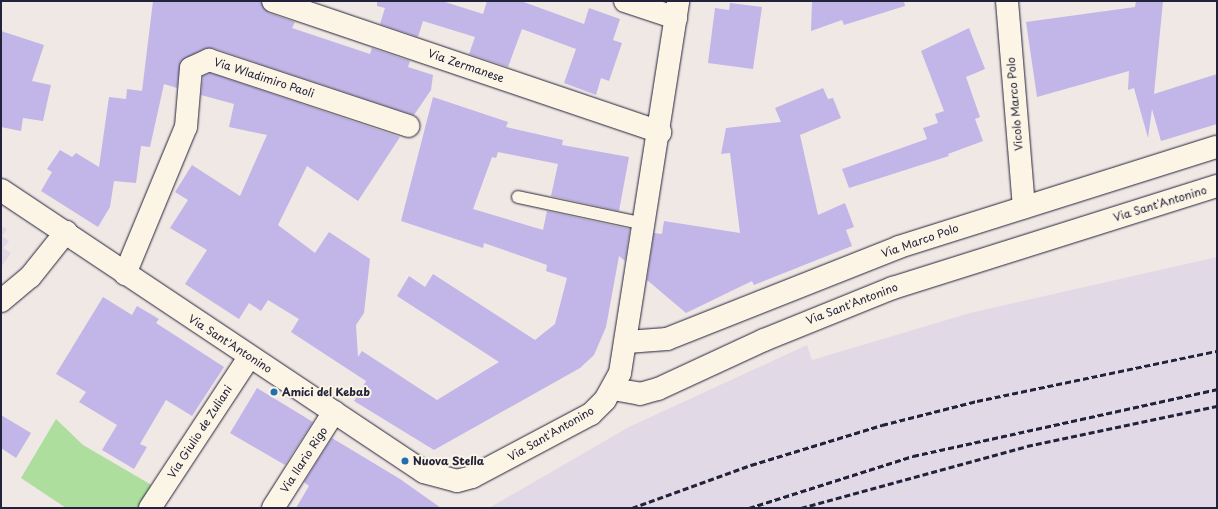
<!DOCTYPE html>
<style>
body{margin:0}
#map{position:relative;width:1218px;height:509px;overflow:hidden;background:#f0e8e5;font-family:"Playpen Sans",sans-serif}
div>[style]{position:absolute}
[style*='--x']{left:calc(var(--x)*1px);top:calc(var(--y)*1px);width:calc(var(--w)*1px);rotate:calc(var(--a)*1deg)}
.built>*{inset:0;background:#e2d9e6}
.green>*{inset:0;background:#aede9d}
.building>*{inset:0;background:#c1b6e7}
.roads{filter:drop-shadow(0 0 1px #22223b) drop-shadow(0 0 1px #22223b)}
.lane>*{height:12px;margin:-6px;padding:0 6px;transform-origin:6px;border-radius:6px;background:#fcf5e5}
.street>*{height:22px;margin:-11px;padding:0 11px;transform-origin:11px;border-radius:11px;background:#fcf5e5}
.secondary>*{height:22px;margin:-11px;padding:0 11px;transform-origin:11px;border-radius:11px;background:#fcf5e5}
.rail>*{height:3px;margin-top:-1.5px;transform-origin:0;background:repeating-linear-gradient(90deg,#22223b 0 6px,transparent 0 9px)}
.dots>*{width:11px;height:11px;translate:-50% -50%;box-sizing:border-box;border:2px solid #fcf5e5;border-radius:50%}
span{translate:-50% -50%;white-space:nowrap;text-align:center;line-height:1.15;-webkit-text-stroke:4px #fcf5e5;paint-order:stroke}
.street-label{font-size:11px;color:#22223b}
.poi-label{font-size:11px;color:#22223b;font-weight:700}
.left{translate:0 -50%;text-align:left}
.frame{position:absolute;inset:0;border:2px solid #22223b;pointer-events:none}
</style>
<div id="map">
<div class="built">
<i style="clip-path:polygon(1px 226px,7px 229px,2px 236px,9px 241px,3px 248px,11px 253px,2px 266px)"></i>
<i style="clip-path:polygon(1217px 257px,1217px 508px,489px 508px,629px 427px,807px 345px,812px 360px,970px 313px)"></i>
</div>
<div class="green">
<i style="clip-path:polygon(56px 419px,83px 445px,155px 487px,141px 508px,66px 508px,21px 478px)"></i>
</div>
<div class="building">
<i style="clip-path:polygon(153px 1px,261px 1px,269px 13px,295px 22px,292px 28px,370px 54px,372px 48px,410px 61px,408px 67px,433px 75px,431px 90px,414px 115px,213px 48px,204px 49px,181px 61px,177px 88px,164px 84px,150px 147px,141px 146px,136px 183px,114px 181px,110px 207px,98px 227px,41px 191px,52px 172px,47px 169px,60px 150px,72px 157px,76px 153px,99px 167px,109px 97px,126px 99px,127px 89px,142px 91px)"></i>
<i style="clip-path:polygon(377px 1px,442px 1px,483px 14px,487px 1px,521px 1px,584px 24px,589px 8px,620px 19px,613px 40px,622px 43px,609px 81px,601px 78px,596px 95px,564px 83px,576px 49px,522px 29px,508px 67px,469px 54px,475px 37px,423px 21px,418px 37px,380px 24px,385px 8px,377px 6px)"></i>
<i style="clip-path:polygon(812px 1px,904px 1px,905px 6px,844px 25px,842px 20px,811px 31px)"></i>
<i style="clip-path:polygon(1136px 1px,1163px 1px,1154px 94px,1217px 74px,1217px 124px,1161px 141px,1152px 109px,1148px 138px,1134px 88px,1128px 90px,1129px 71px,1037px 97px,1026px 22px,1135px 7px)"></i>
<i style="clip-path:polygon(730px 3px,762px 7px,753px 69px,708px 63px,715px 8px,729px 10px)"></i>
<i style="clip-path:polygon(969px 28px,985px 69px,966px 77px,980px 117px,975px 119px,983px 141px,948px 154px,949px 156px,849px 188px,842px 169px,927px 139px,923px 128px,938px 123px,935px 114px,944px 111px,921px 51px)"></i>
<i style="clip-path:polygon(1px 31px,44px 45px,32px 81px,51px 85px,43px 121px,23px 118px,21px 131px,1px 127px)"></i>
<i style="clip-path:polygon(210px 73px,400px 137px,358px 201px,307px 166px,278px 225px,315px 253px,329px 232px,370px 259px,364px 313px,356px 325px,358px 357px,362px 351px,437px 400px,499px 362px,397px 296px,409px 276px,425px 287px,433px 274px,535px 340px,555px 324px,567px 278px,546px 271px,547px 265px,484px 243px,483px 248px,401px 221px,433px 97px,508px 122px,506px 127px,563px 140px,562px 145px,629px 157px,619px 211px,551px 196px,558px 164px,498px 152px,496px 158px,492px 157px,473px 209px,543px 230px,547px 211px,630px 229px,625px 261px,619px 256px,606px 327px,594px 355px,580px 368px,434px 450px,354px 401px,366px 381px,291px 332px,299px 319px,268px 300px,261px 311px,249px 303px,239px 319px,185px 284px,207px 250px,170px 228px,188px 200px,175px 192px,192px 165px,240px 196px,267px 135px,229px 127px,234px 104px,201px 95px,203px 76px)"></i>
<i style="clip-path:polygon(823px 88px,828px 99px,833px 98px,841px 118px,800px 135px,818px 215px,845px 203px,854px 227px,846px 230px,852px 246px,754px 285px,752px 281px,686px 313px,647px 280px,654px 233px,662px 234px,664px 221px,740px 233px,730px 153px,721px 154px,726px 128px,781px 122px,775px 108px)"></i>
<i style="clip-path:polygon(103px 297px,132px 315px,137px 306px,159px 319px,156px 323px,224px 367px,192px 416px,166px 400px,140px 444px,147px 447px,134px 469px,102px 450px,117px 425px,79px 402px,86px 392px,56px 374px)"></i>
<i style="clip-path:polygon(257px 388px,313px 422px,285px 465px,230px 433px)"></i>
<i style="clip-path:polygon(1px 415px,31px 433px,16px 458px,1px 448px)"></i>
<i style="clip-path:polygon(332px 438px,400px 479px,441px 508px,296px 508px,309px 486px,304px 482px)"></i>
</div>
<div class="roads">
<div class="lane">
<i style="--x:518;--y:197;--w:130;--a:12"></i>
</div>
<div class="street">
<i style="--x:273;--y:1;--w:409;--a:18.7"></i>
<i style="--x:625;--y:1;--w:54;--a:18.4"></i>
<i style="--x:1007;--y:1;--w:207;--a:85.3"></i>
<i style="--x:125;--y:274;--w:159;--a:-67.5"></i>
<i style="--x:186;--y:127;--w:59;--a:-85.2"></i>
<i style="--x:191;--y:68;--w:20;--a:-24"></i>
<i style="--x:209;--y:60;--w:210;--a:18.3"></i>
<i style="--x:1;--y:301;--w:38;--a:-40"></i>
<i style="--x:30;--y:277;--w:58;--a:-51.3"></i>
<i style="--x:627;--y:342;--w:40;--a:-4.3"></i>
<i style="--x:667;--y:339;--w:250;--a:-21.6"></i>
<i style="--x:899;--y:247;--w:333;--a:-17.5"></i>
<i style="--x:150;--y:508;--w:181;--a:-56.7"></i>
<i style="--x:273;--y:508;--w:114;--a:-57.6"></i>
</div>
<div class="secondary">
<i style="--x:1;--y:190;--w:508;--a:33.69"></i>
<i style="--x:424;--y:472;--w:34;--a:15"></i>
<i style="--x:457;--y:481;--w:16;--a:-15"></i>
<i style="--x:472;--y:477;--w:135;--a:-27.9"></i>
<i style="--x:591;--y:414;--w:20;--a:-45"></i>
<i style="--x:605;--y:400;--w:31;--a:-61"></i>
<i style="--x:620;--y:373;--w:376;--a:-81.1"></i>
<i style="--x:613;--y:389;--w:27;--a:10"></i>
<i style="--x:640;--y:394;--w:19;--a:-16"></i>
<i style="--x:658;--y:389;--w:117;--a:-24.8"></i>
<i style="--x:764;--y:340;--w:139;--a:-22"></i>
<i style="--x:893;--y:288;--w:340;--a:-17.5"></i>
</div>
</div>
<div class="rail">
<i style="--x:632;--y:508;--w:127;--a:-19.9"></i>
<i style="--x:751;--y:465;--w:137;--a:-17"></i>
<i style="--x:882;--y:425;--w:98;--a:-14.2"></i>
<i style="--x:977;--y:401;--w:245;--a:-11.8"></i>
<i style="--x:749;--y:508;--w:172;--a:-17.6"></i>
<i style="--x:913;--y:456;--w:311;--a:-12.4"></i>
<i style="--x:801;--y:508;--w:234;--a:-15.3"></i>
<i style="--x:1027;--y:446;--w:194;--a:-11.9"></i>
</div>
<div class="dots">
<i style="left:274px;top:392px;background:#1f6fb2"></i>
<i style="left:405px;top:461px;background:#1f6fb2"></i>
</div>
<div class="street-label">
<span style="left:466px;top:66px;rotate:19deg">Via Zermanese</span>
<span style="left:264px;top:78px;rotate:18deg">Via Wladimiro Paoli</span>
<span style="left:1015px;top:104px;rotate:-95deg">Vicolo Marco Polo</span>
<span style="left:1160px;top:204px;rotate:-17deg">Via Sant'Antonino</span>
<span style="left:920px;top:241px;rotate:-19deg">Via Marco Polo</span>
<span style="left:852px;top:304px;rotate:-21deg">Via Sant'Antonino</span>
<span style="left:230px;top:344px;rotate:33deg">Via Sant'Antonino</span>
<span style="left:200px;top:432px;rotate:-57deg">Via Giulio de Zuliani</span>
<span style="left:551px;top:434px;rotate:-30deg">Via Sant'Antonino</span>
<span style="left:304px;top:460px;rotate:-57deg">Via Ilario Rigo</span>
</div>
<div class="poi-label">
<span class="left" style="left:282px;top:392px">Amici del Kebab</span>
<span class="left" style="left:413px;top:461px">Nuova Stella</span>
</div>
<div class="frame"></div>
</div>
